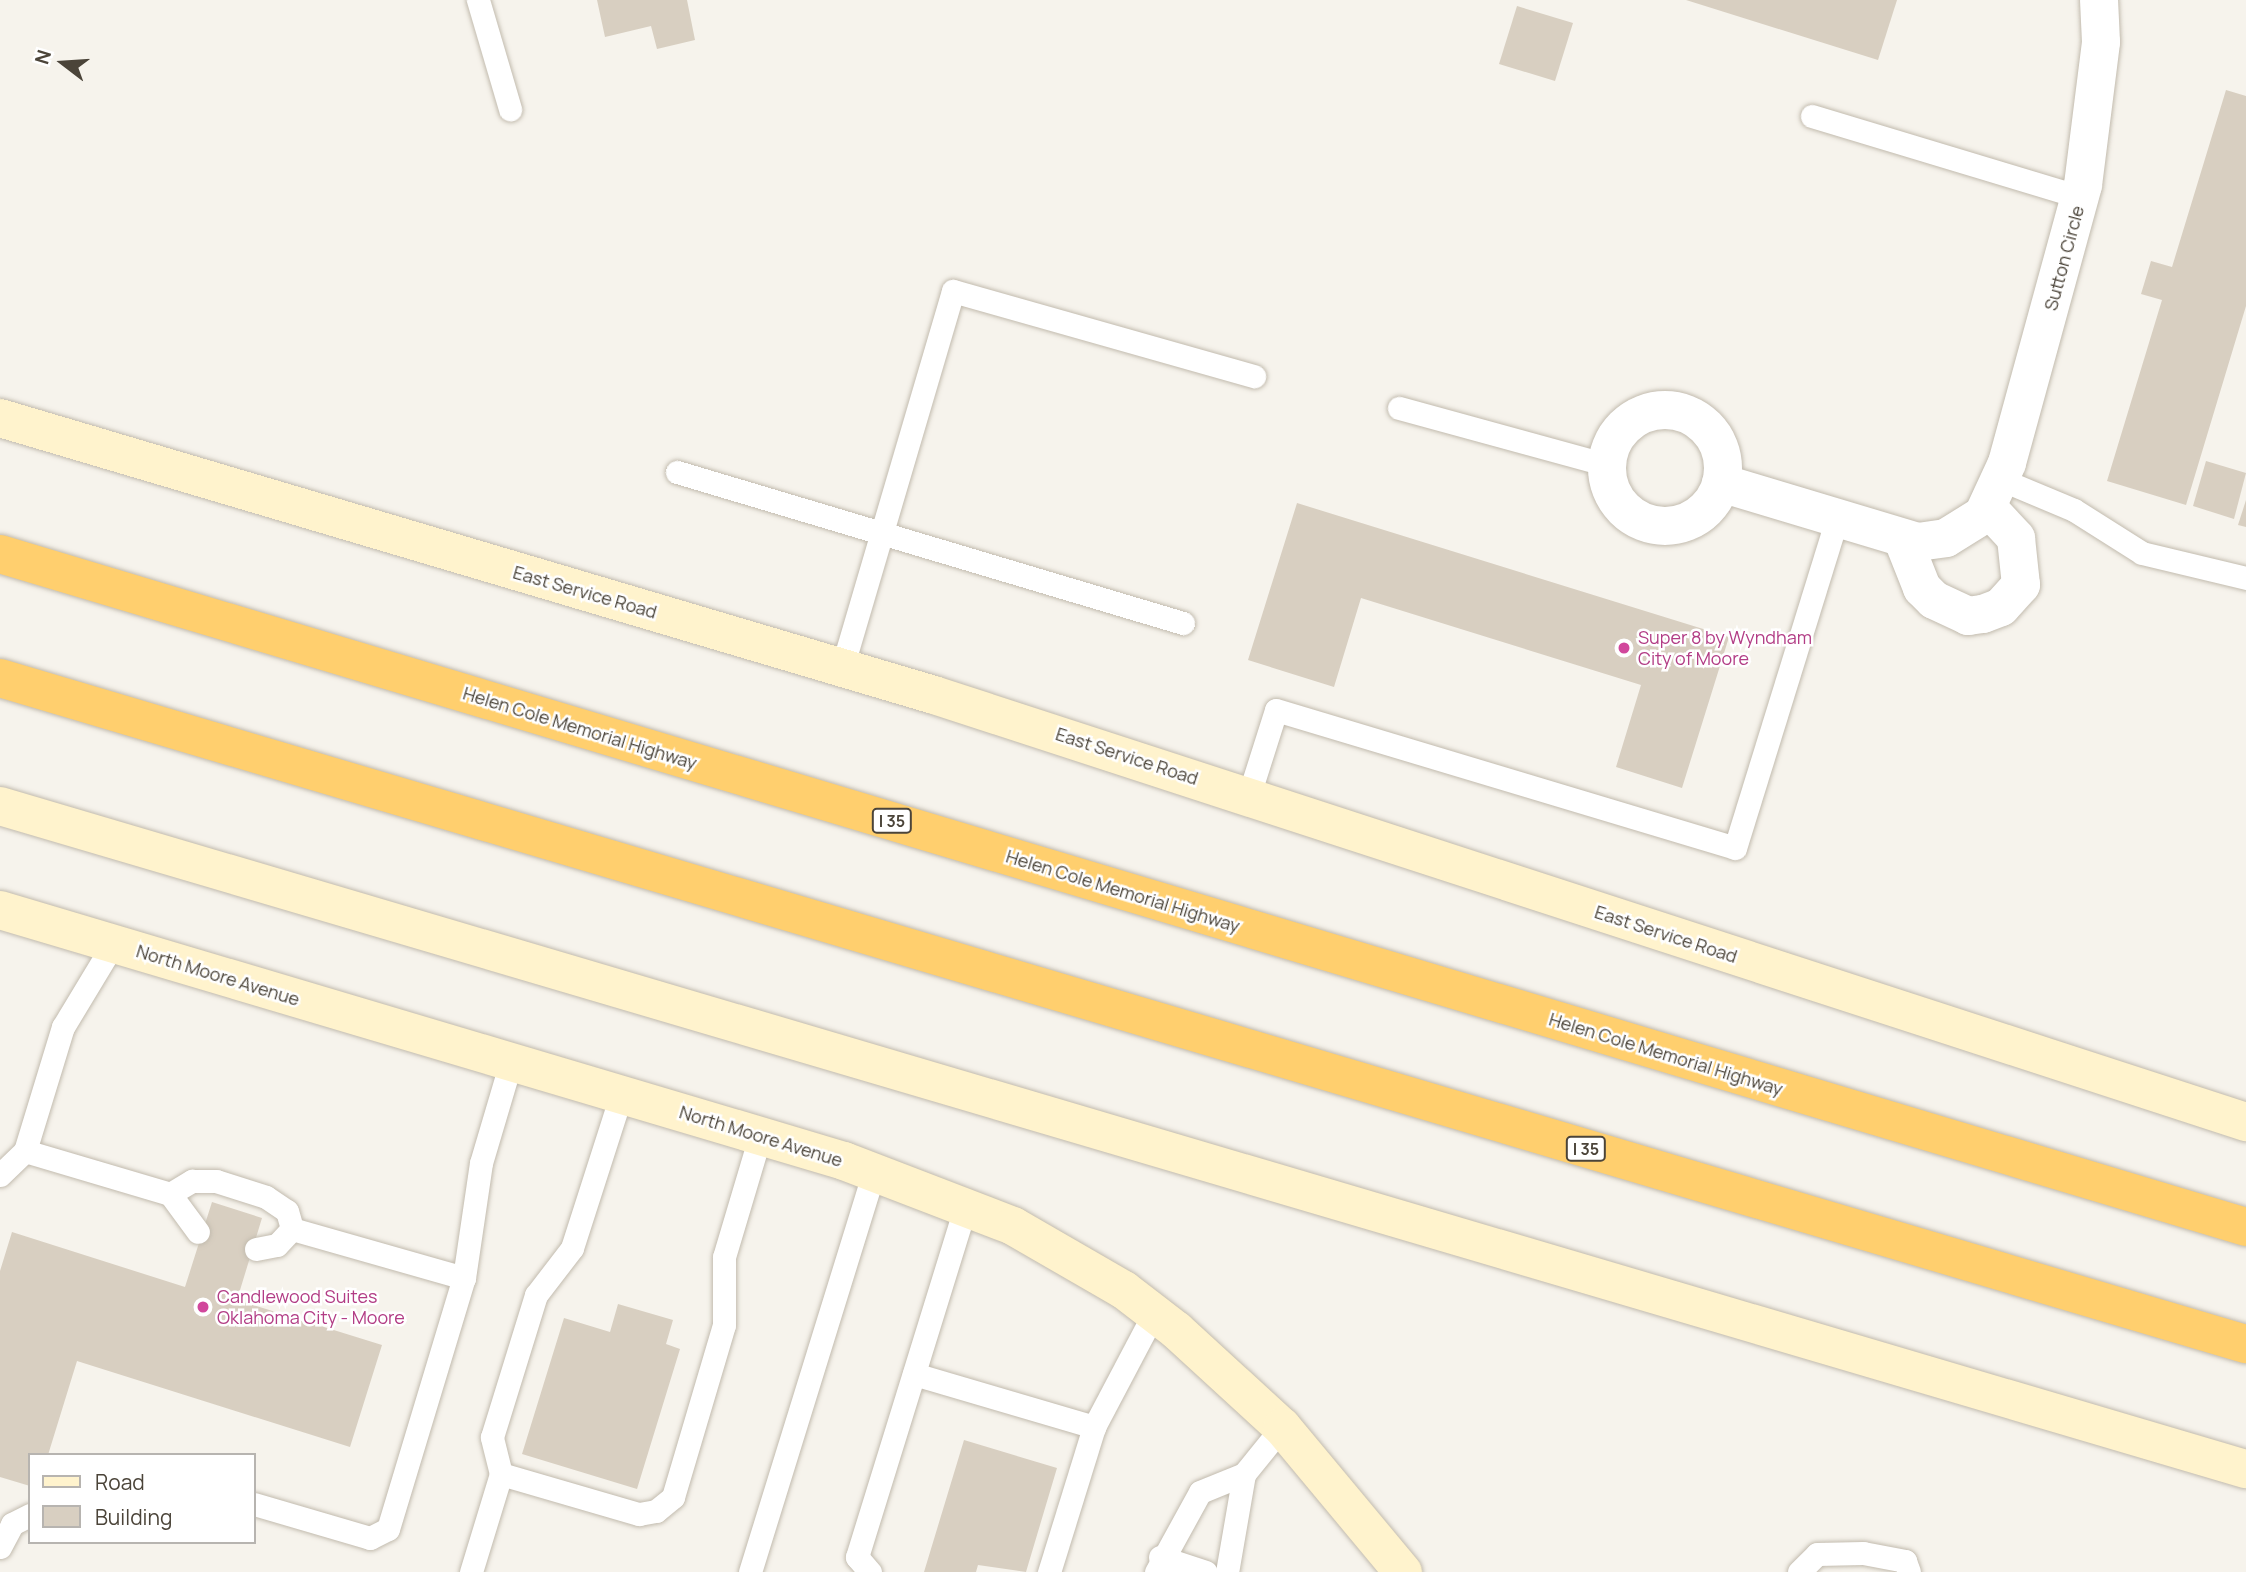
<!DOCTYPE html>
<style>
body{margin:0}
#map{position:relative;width:2246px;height:1572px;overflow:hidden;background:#f6f3ec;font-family:Manrope,sans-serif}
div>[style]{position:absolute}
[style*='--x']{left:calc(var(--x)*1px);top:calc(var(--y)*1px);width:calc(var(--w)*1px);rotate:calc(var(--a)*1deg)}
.building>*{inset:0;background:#d8cfc1}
.roads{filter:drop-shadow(0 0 2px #c2bbae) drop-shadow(0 0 2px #c2bbae)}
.lane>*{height:23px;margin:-11.5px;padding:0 11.5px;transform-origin:11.5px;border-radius:11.5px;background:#fff}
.street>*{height:38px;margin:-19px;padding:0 19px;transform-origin:19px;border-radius:19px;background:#fff}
.street>.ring{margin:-19px;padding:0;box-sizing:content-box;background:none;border:38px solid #fff;border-radius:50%}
.secondary>*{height:38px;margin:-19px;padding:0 19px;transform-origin:19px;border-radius:19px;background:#fff3cd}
.highway>*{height:38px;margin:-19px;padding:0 19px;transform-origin:19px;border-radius:19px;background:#ffcf6e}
.dots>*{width:19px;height:19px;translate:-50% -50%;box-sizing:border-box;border:4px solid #fff;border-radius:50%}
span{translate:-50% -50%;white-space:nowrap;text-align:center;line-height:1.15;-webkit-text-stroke:5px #fff;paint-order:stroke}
.shield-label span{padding:2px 5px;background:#fff;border:2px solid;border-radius:5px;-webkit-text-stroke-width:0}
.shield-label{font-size:16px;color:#4b4439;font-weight:700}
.street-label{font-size:18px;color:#4b4439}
.hotel-label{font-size:18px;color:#b23c85}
.left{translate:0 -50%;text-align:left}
.legend{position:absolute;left:28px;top:1453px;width:228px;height:91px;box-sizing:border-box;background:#fff;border:2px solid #b7b4b0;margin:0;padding:9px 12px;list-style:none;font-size:21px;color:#4b4439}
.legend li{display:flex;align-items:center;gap:14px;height:35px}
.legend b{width:35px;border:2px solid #b7b4b0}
.north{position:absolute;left:28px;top:28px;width:70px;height:70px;-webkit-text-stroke:5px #fff;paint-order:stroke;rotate:287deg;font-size:19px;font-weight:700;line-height:28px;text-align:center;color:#4b4439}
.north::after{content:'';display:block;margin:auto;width:24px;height:32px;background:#4b4439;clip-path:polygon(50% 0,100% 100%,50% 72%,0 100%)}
</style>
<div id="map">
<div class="building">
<i style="clip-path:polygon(597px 0,687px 0,695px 40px,657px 49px,651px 26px,605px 37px)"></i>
<i style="clip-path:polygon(1686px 0,1897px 0,1878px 60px)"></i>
<i style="clip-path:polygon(1517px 6px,1573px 23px,1555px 81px,1499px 64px)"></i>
<i style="clip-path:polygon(2226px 90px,2246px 96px,2246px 306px,2186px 505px,2107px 481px,2162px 300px,2141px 294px,2151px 261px,2172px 267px)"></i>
<i style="clip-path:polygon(2206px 461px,2246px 473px,2234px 519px,2193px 506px)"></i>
<i style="clip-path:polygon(2246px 500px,2246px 527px,2238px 525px)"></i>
<i style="clip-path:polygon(1297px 503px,1729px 637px,1682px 788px,1616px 767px,1641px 685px,1361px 598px,1334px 687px,1248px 660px)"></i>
<i style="clip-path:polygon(212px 1202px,262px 1218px,237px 1300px,382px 1345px,350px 1447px,77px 1361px,48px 1455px,30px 1455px,30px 1486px,0 1477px,0 1271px,12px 1232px,185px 1287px)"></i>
<i style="clip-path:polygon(618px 1304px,673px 1320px,666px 1344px,680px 1349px,637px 1489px,522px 1454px,564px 1318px,610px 1332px)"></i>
<i style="clip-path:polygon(964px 1440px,1057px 1468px,1026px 1572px,978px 1565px,976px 1572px,924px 1572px)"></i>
</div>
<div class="roads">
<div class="lane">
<i style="--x:478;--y:0;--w:114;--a:73.6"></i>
<i style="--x:1812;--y:116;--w:280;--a:16.8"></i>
<i style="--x:1399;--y:408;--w:216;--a:15.3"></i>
<i style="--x:677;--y:472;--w:528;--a:16.62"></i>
<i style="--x:2000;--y:479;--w:80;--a:22.7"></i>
<i style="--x:2074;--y:510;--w:80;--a:32.3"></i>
<i style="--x:2142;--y:553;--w:107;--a:13.5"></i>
<i style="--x:842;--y:668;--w:393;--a:-73.6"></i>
<i style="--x:953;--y:291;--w:313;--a:15.8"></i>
<i style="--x:1249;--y:795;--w:89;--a:-72.4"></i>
<i style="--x:1276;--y:710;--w:479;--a:16.7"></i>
<i style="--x:1735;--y:848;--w:341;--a:-72.8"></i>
<i style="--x:25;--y:1151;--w:151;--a:16.5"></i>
<i style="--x:170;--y:1194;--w:26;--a:-31"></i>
<i style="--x:192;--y:1181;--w:24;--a:0"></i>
<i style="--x:216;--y:1181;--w:52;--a:17.7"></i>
<i style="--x:266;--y:1197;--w:25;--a:34"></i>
<i style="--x:287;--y:1211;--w:19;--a:74"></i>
<i style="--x:292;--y:1229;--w:179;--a:15.9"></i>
<i style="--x:0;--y:1175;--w:35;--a:-44"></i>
<i style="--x:25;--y:1151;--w:130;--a:-73"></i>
<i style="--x:63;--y:1027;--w:97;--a:-58.9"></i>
<i style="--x:170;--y:1194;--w:47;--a:53.6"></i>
<i style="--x:256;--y:1249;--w:21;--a:-11"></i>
<i style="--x:277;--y:1245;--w:22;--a:-47"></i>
<i style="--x:914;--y:1374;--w:188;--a:16.4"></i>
<i style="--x:1094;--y:1427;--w:152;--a:107.2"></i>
<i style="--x:1094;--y:1427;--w:129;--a:-62.2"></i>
<i style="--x:501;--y:1474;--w:144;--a:16.2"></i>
<i style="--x:639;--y:1514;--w:17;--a:-10"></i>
<i style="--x:656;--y:1511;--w:22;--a:-39"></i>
<i style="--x:673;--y:1497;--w:179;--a:-73.5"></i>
<i style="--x:724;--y:1325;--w:68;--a:-90"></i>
<i style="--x:724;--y:1257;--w:126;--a:-73.4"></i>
<i style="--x:1244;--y:1474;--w:60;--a:-51"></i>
<i style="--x:254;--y:1504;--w:121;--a:16.3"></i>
<i style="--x:370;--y:1538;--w:20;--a:-27"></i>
<i style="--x:388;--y:1529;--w:262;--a:-73.2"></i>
<i style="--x:464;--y:1278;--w:116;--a:-81.6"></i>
<i style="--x:481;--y:1163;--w:105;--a:-73.5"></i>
<i style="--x:0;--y:1547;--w:26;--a:-62"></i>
<i style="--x:12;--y:1524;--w:20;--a:-27"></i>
<i style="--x:1160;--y:1557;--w:48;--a:18.1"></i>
<i style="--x:471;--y:1572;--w:102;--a:-73"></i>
<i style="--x:501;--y:1474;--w:38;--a:-104"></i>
<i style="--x:492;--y:1437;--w:149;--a:-72.8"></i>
<i style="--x:536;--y:1295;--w:59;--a:-52.5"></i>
<i style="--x:572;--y:1248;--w:161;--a:-72.2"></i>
<i style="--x:750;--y:1572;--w:420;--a:-72.8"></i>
<i style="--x:870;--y:1572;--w:20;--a:-131"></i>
<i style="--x:857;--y:1557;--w:369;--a:-72.8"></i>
<i style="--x:1156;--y:1572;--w:91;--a:-61.2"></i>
<i style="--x:1200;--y:1492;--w:48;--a:-22.2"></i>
<i style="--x:1244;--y:1474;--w:99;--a:99.8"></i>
<i style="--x:1799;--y:1572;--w:25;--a:-45"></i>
<i style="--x:1817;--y:1554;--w:46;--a:-1.2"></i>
<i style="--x:1863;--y:1553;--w:43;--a:10.8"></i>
<i style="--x:1905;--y:1561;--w:12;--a:70"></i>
</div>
<div class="street">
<i class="ring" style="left:1607px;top:410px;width:78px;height:78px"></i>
<i style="--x:1721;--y:483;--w:206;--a:16.7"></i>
<i style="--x:1918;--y:542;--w:28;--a:-8"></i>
<i style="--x:1946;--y:538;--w:44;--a:-31.9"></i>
<i style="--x:1983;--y:515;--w:57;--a:-65.2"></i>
<i style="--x:2007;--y:463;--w:288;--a:-74.7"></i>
<i style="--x:2083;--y:185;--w:144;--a:-82.8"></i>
<i style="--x:2101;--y:42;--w:42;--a:-92.7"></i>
<i style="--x:1903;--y:540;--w:52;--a:68.4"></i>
<i style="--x:1922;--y:588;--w:17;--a:45"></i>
<i style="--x:1934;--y:600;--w:38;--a:25"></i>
<i style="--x:1968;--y:616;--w:15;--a:-8"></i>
<i style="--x:1983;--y:614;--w:19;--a:-21"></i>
<i style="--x:2001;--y:607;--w:30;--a:-48"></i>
<i style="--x:2021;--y:585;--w:47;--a:-96.1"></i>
<i style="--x:2016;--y:538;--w:41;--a:-133"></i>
</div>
<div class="secondary">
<i style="--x:0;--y:418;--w:974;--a:16.52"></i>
<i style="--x:934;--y:695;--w:1380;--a:18.03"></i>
<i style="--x:0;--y:806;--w:2342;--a:16.45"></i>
<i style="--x:0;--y:910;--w:881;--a:16.56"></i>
<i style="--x:844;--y:1161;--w:181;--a:21"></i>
<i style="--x:1013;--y:1226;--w:128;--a:30"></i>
<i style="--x:1124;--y:1290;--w:66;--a:37.6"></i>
<i style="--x:1176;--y:1330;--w:144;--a:42.5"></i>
<i style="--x:1282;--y:1427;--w:189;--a:50.2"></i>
</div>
<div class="highway">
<i style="--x:0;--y:554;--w:2345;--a:16.68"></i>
<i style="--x:0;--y:678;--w:2343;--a:16.52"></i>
</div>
</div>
<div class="dots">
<i style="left:1624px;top:648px;background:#d1479c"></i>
<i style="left:203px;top:1307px;background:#d1479c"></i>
</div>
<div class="shield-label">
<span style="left:892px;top:821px">I 35</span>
<span style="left:1586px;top:1149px">I 35</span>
</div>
<div class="street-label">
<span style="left:2064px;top:258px;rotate:-75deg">Sutton Circle</span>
<span style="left:585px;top:592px;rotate:16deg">East Service Road</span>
<span style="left:580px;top:728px;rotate:17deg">Helen Cole Memorial Highway</span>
<span style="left:1127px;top:756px;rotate:18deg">East Service Road</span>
<span style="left:1123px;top:891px;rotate:17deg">Helen Cole Memorial Highway</span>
<span style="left:1666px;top:934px;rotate:18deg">East Service Road</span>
<span style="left:218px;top:975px;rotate:17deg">North Moore Avenue</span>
<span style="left:1666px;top:1054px;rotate:17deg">Helen Cole Memorial Highway</span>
<span style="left:761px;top:1136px;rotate:17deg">North Moore Avenue</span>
</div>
<div class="hotel-label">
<span class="left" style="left:1638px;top:648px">Super 8 by Wyndham<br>City of Moore</span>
<span class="left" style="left:217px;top:1307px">Candlewood Suites<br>Oklahoma City - Moore</span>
</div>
<ul class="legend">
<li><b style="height:9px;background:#fff3cd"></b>Road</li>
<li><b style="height:19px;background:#d8cfc1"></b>Building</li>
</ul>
<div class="north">N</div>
</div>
